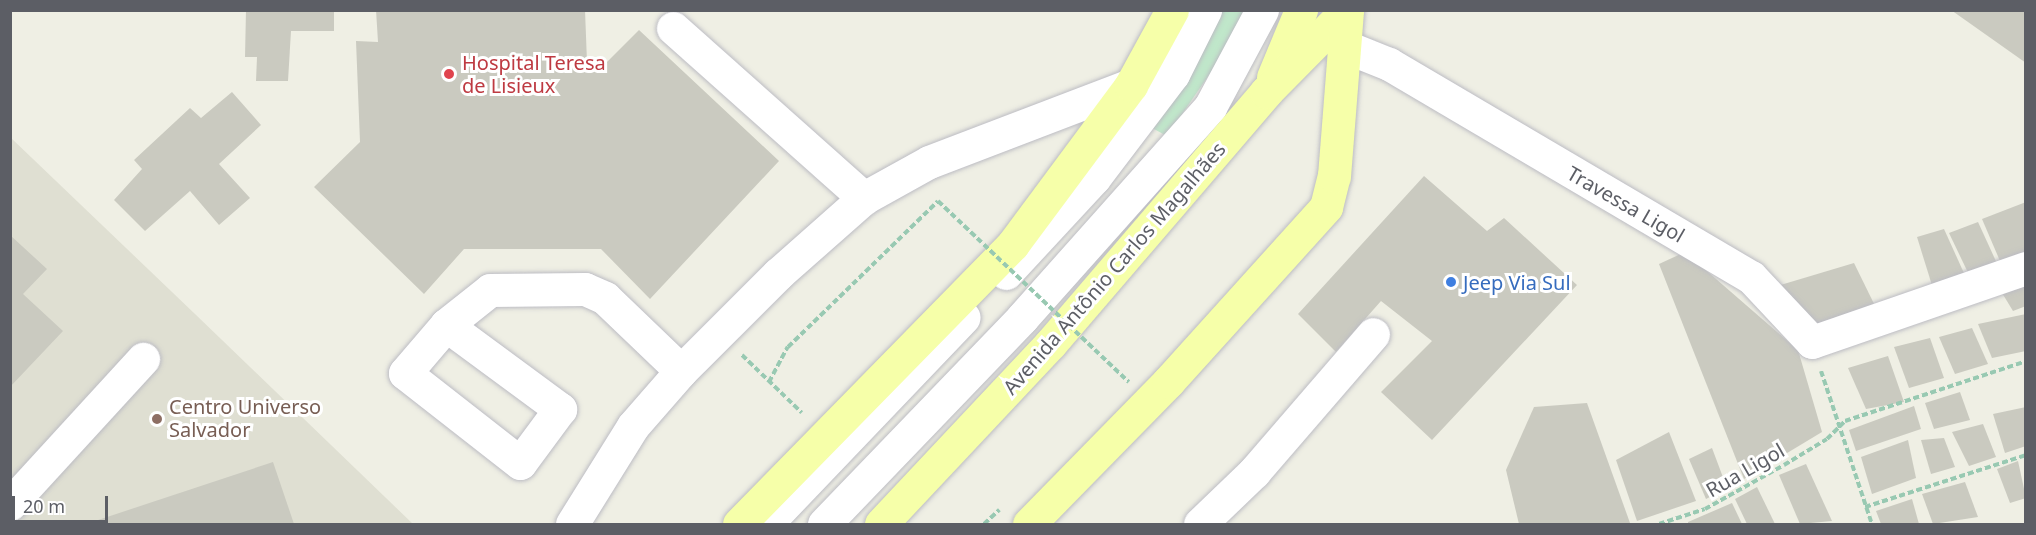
<!DOCTYPE html>
<meta charset="utf-8">
<style>
body{margin:0}
#map{position:relative;width:2036px;height:535px;overflow:hidden;background:#efefe4;font-family:"Noto Sans",sans-serif}
div>[style]{position:absolute}
[style*='--x']{left:calc(var(--x)*1px);top:calc(var(--y)*1px);width:calc(var(--w)*1px);rotate:calc(var(--a)*1deg)}
.education>*{inset:0;background:#dfdfd2}
.green>*{inset:0;background:#c0e7ca}
.building>*{inset:0;background:#cacac0}
.path>*{height:4px;margin-top:-2px;transform-origin:0;background:repeating-linear-gradient(90deg,#98c9b2 0 6px,transparent 0 9px)}
.roads{filter:drop-shadow(0 0 2px #bcbcc3) drop-shadow(0 0 2px #bcbcc3)}
.minor>*{height:33px;margin:-16.5px;padding:0 16.5px;transform-origin:16.5px;border-radius:16.5px;background:#fff}
.major>*{height:33px;margin:-16.5px;padding:0 16.5px;transform-origin:16.5px;border-radius:16.5px;background:#f6ffa9}
.path-bridge>*{height:4px;margin-top:-2px;transform-origin:0;background:repeating-linear-gradient(90deg,#98c9b2 0 6px,transparent 0 9px)}
.dots>*{width:16px;height:16px;translate:-50% -50%;box-sizing:border-box;border:3px solid #fff;border-radius:50%}
span{translate:-50% -50%;white-space:nowrap;text-align:center;line-height:1.15;-webkit-text-stroke:6px #fff;paint-order:stroke}
.health-label{font-size:20px;color:#be3a42}
.left{translate:0 -50%;text-align:left}
.street-label{font-size:20px;color:#5c5e65}
.shop-label{font-size:20px;color:#366cbe}
.education-label{font-size:20px;color:#785e54}
.frame{position:absolute;inset:0;border:12px solid #5c5e65;pointer-events:none}
.scale{position:absolute;left:12px;top:496px;width:96px;height:27px;box-sizing:border-box;border:3px solid #5c5e65;border-top:0;padding-left:8px;font-size:18px;line-height:21px;white-space:nowrap;color:#5c5e65;-webkit-text-stroke:4px #fff;paint-order:stroke}
</style>
<div id="map">
<div class="education">
<i style="clip-path:polygon(10px 137px,195px 314px,413px 524px,11px 524px)"></i>
</div>
<div class="green">
<i style="clip-path:polygon(1219px 11px,1253px 11px,1167px 136px,1152px 128px)"></i>
</div>
<div class="building">
<i style="clip-path:polygon(246px 10px,334px 10px,334px 31px,291px 31px,288px 81px,256px 81px,257px 57px,245px 57px)"></i>
<i style="clip-path:polygon(376px 10px,585px 10px,587px 62px,607px 62px,639px 30px,779px 161px,650px 299px,601px 249px,464px 249px,424px 294px,314px 187px,360px 142px,356px 41px,378px 42px)"></i>
<i style="clip-path:polygon(1951px 10px,2026px 10px,2026px 63px)"></i>
<i style="clip-path:polygon(232px 92px,261px 125px,219px 164px,250px 198px,219px 225px,190px 191px,145px 231px,114px 200px,142px 169px,134px 160px,190px 108px,201px 118px)"></i>
<i style="clip-path:polygon(1424px 176px,1487px 231px,1504px 218px,1577px 285px,1432px 440px,1381px 392px,1432px 341px,1381px 301px,1336px 352px,1298px 314px)"></i>
<i style="clip-path:polygon(2026px 202px,2026px 259px,2003px 268px,1982px 219px)"></i>
<i style="clip-path:polygon(1978px 222px,2000px 270px,1972px 281px,1949px 233px)"></i>
<i style="clip-path:polygon(1944px 229px,1968px 282px,1935px 295px,1917px 237px)"></i>
<i style="clip-path:polygon(10px 235px,47px 269px,23px 294px,63px 331px,10px 387px)"></i>
<i style="clip-path:polygon(1685px 252px,1798px 350px,1822px 432px,1744px 479px,1659px 264px)"></i>
<i style="clip-path:polygon(1854px 263px,1879px 314px,1811px 336px,1774px 287px)"></i>
<i style="clip-path:polygon(2026px 273px,2026px 306px,2013px 311px,1996px 283px)"></i>
<i style="clip-path:polygon(2026px 314px,2026px 351px,1992px 358px,1978px 324px)"></i>
<i style="clip-path:polygon(1972px 328px,1988px 364px,1955px 374px,1939px 337px)"></i>
<i style="clip-path:polygon(1930px 338px,1944px 378px,1909px 388px,1894px 347px)"></i>
<i style="clip-path:polygon(1888px 356px,1904px 402px,1866px 409px,1848px 368px)"></i>
<i style="clip-path:polygon(1960px 392px,1970px 420px,1934px 429px,1925px 403px)"></i>
<i style="clip-path:polygon(1587px 403px,1630px 523px,1519px 524px,1506px 470px,1534px 407px)"></i>
<i style="clip-path:polygon(1914px 406px,1921px 429px,1856px 451px,1849px 430px)"></i>
<i style="clip-path:polygon(2026px 407px,2026px 446px,2005px 453px,1993px 414px)"></i>
<i style="clip-path:polygon(1983px 424px,1996px 457px,1969px 466px,1952px 432px)"></i>
<i style="clip-path:polygon(1669px 432px,1696px 501px,1637px 521px,1616px 460px)"></i>
<i style="clip-path:polygon(1944px 438px,1955px 467px,1931px 474px,1921px 440px)"></i>
<i style="clip-path:polygon(1908px 440px,1916px 478px,1872px 494px,1861px 457px)"></i>
<i style="clip-path:polygon(1712px 448px,1727px 488px,1706px 499px,1689px 459px)"></i>
<i style="clip-path:polygon(2018px 461px,2026px 498px,2010px 503px,1997px 469px)"></i>
<i style="clip-path:polygon(273px 462px,294px 524px,86px 524px)"></i>
<i style="clip-path:polygon(1806px 464px,1832px 521px,1800px 524px,1779px 475px)"></i>
<i style="clip-path:polygon(1965px 482px,1978px 517px,1933px 524px,1922px 494px)"></i>
<i style="clip-path:polygon(1757px 487px,1775px 524px,1747px 524px,1735px 499px)"></i>
<i style="clip-path:polygon(1912px 499px,1919px 524px,1881px 524px,1876px 511px)"></i>
<i style="clip-path:polygon(1732px 503px,1742px 524px,1688px 524px,1688px 522px)"></i>
</div>
<div class="path">
<i style="--x:742;--y:355;--w:83;--a:44"></i>
<i style="--x:1821;--y:371;--w:161;--a:71.6"></i>
<i style="--x:769;--y:382;--w:40;--a:-62"></i>
<i style="--x:788;--y:347;--w:209;--a:-44.2"></i>
<i style="--x:1865;--y:507;--w:169;--a:-17.9"></i>
<i style="--x:984;--y:524;--w:21;--a:-43"></i>
<i style="--x:1659;--y:524;--w:48;--a:-18.1"></i>
<i style="--x:1705;--y:509;--w:90;--a:-29.1"></i>
<i style="--x:1784;--y:465;--w:50;--a:-31.2"></i>
<i style="--x:1827;--y:439;--w:25;--a:-45"></i>
<i style="--x:1845;--y:421;--w:191;--a:-18.3"></i>
</div>
<div class="roads">
<div class="minor">
<i style="--x:673;--y:28;--w:256;--a:41.7"></i>
<i style="--x:1344;--y:46;--w:48;--a:21.8"></i>
<i style="--x:1389;--y:64;--w:420;--a:30.5"></i>
<i style="--x:1751;--y:277;--w:89;--a:46.8"></i>
<i style="--x:1812;--y:342;--w:226;--a:-19.1"></i>
<i style="--x:1006;--y:273;--w:129;--a:-47.2"></i>
<i style="--x:1094;--y:178;--w:131;--a:-52.8"></i>
<i style="--x:1173;--y:74;--w:72;--a:-63.4"></i>
<i style="--x:446;--y:325;--w:142;--a:36.4"></i>
<i style="--x:560;--y:409;--w:67;--a:126.5"></i>
<i style="--x:520;--y:463;--w:146;--a:-142"></i>
<i style="--x:405;--y:373;--w:63;--a:-49.5"></i>
<i style="--x:446;--y:325;--w:56;--a:-38.5"></i>
<i style="--x:490;--y:290;--w:95;--a:-0.6"></i>
<i style="--x:585;--y:289;--w:22;--a:24"></i>
<i style="--x:605;--y:298;--w:105;--a:43.8"></i>
<i style="--x:10;--y:504;--w:197;--a:-47.5"></i>
<i style="--x:572;--y:524;--w:115;--a:-58.1"></i>
<i style="--x:633;--y:426;--w:73;--a:-48.9"></i>
<i style="--x:681;--y:371;--w:137;--a:-45"></i>
<i style="--x:778;--y:274;--w:115;--a:-41.5"></i>
<i style="--x:864;--y:198;--w:74;--a:-29"></i>
<i style="--x:929;--y:162;--w:216;--a:-20.9"></i>
<i style="--x:766;--y:524;--w:286;--a:-46.3"></i>
<i style="--x:824;--y:524;--w:286;--a:-46.1"></i>
<i style="--x:1022;--y:318;--w:283;--a:-48.3"></i>
<i style="--x:1210;--y:107;--w:110;--a:-61.8"></i>
<i style="--x:1200;--y:524;--w:75;--a:-43.9"></i>
<i style="--x:1254;--y:472;--w:182;--a:-49.2"></i>
</div>
<div class="major">
<i style="--x:1273;--y:77;--w:73;--a:-67.3"></i>
<i style="--x:739;--y:524;--w:392;--a:-45.6"></i>
<i style="--x:1013;--y:244;--w:198;--a:-53.4"></i>
<i style="--x:1131;--y:85;--w:85;--a:-61.3"></i>
<i style="--x:881;--y:524;--w:248;--a:-46.8"></i>
<i style="--x:1051;--y:343;--w:330;--a:-49.4"></i>
<i style="--x:1266;--y:92;--w:115;--a:-45.4"></i>
<i style="--x:1029;--y:524;--w:199;--a:-45.6"></i>
<i style="--x:1168;--y:382;--w:236;--a:-47.9"></i>
<i style="--x:1326;--y:207;--w:32;--a:-76"></i>
<i style="--x:1334;--y:176;--w:167;--a:-85.5"></i>
</div>
</div>
<div class="path-bridge">
<i style="--x:938;--y:201;--w:263;--a:43.5"></i>
</div>
<div class="dots">
<i style="left:449px;top:74px;background:#e0444e"></i>
<i style="left:1451px;top:282px;background:#3f7fe0"></i>
<i style="left:157px;top:419px;background:#8d6e63"></i>
</div>
<div class="health-label">
<span class="left" style="left:462px;top:74px">Hospital Teresa<br>de Lisieux</span>
</div>
<div class="street-label">
<span style="left:1626px;top:204px;rotate:30deg">Travessa Ligol</span>
<span style="left:1114px;top:268px;rotate:-49deg">Avenida Antônio Carlos Magalhães</span>
<span style="left:1745px;top:470px;rotate:-30deg">Rua Ligol</span>
</div>
<div class="shop-label">
<span class="left" style="left:1463px;top:282px">Jeep Via Sul</span>
</div>
<div class="education-label">
<span class="left" style="left:169px;top:418px">Centro Universo<br>Salvador</span>
</div>
<div class="frame"></div>
<div class="scale">20 m</div>
</div>
